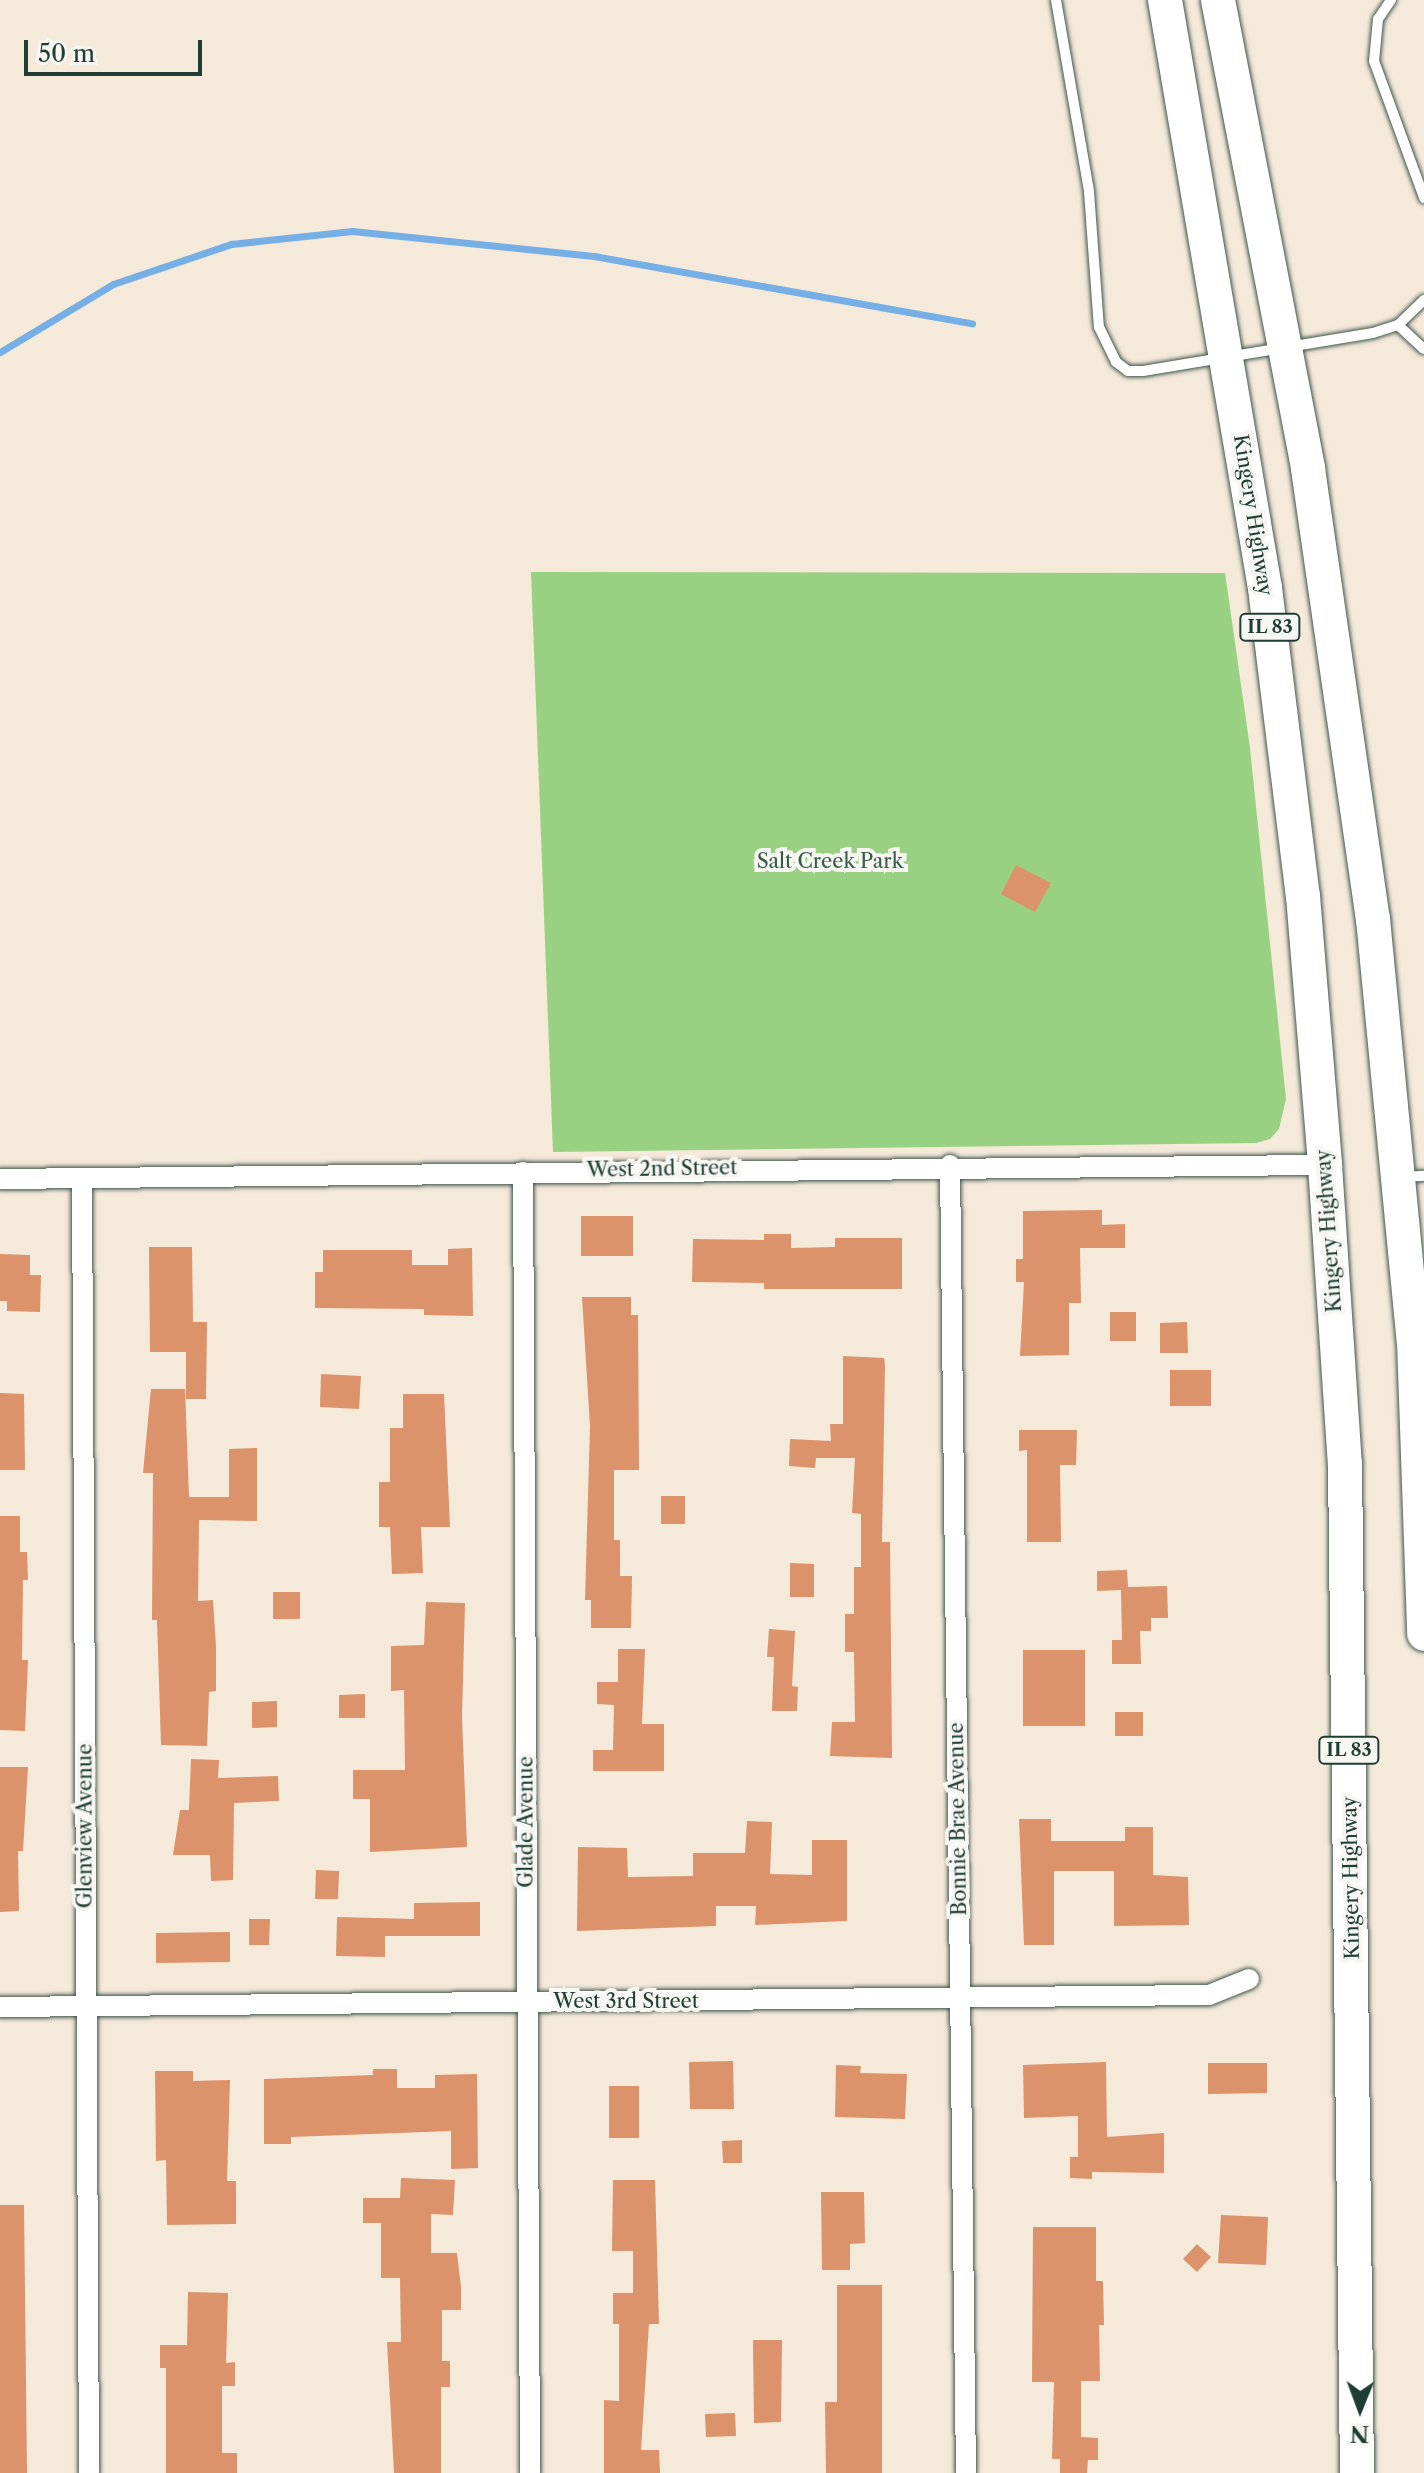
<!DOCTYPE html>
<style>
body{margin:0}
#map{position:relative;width:1424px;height:2473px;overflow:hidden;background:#f5e9da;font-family:"Libre Caslon Text",serif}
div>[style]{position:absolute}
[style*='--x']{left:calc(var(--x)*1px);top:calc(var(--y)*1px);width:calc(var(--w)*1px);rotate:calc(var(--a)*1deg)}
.green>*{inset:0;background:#99d183}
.stream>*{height:7px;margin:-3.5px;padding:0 3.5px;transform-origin:3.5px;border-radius:3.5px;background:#76afe6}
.building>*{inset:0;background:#dc926a}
.roads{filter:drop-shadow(0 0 2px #3f574d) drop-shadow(0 0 2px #3f574d)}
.service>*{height:10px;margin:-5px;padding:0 5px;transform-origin:5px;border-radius:5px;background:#fff}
.minor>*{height:20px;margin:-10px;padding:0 10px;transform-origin:10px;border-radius:10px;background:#fff}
.trunk>*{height:34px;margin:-17px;padding:0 17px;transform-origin:17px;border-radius:17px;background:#fff}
span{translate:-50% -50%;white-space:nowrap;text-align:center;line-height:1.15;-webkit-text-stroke:8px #f6f6f2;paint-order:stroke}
.shield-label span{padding:2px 6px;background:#f6f6f2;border:2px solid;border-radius:6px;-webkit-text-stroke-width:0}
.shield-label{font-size:18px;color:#1f3d34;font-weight:700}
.street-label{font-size:20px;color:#1f3d34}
.park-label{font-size:20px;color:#375b44}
.north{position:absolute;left:1320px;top:2369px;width:80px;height:80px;-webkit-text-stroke:6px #f6f6f2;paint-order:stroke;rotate:181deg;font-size:22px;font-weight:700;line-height:32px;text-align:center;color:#1f3d34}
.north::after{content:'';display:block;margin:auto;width:28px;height:36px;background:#1f3d34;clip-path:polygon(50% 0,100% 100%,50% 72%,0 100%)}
.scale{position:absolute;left:24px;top:40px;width:178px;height:36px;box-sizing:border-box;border:4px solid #1f3d34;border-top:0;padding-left:10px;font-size:24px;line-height:28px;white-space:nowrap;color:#1f3d34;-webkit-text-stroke:6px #f6f6f2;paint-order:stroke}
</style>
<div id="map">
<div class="green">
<i style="clip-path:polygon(531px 572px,1225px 573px,1250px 748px,1286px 1099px,1279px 1129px,1270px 1139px,1256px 1143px,553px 1152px)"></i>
</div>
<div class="stream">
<i style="--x:0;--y:352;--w:132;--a:-31"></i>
<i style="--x:113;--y:284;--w:125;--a:-18.7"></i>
<i style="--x:231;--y:244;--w:122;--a:-6.1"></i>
<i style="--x:352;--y:231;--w:243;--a:5.9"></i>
<i style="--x:594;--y:256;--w:384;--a:10.1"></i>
</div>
<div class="building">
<i style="clip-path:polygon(1016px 865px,1051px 883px,1035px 912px,1001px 894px)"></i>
<i style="clip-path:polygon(1102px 1210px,1102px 1225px,1125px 1224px,1125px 1248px,1080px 1248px,1081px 1303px,1069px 1303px,1069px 1355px,1020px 1356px,1024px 1282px,1016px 1282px,1016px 1259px,1023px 1259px,1023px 1211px)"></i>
<i style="clip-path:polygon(581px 1216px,633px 1216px,633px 1256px,581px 1256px)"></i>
<i style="clip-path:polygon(764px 1234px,791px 1234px,791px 1248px,835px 1247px,835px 1238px,902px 1238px,902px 1289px,764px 1289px,764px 1283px,692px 1282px,693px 1239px,764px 1240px)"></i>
<i style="clip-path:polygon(149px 1247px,192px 1247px,193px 1322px,207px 1322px,206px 1399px,186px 1399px,186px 1352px,150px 1352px)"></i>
<i style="clip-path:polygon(472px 1248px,473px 1316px,424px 1315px,424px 1309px,315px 1308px,315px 1272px,323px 1272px,323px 1250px,412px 1250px,412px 1265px,448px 1265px,448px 1249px)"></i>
<i style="clip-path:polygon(0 1254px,30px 1255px,30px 1275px,41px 1275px,40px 1312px,7px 1311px,7px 1301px,0 1301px)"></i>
<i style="clip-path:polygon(582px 1297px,631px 1297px,631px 1315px,638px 1315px,639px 1470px,614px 1470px,614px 1540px,620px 1540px,620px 1576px,632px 1576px,631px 1628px,591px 1628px,591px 1600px,585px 1600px,590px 1426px)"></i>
<i style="clip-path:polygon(1110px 1312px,1136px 1312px,1136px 1341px,1110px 1341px)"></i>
<i style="clip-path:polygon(1187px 1322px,1188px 1353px,1160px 1353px,1160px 1323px)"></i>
<i style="clip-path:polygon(843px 1356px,884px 1358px,885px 1365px,882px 1542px,890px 1542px,892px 1758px,830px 1756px,832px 1722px,855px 1722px,854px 1652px,845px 1652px,845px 1614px,854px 1614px,854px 1567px,861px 1567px,861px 1514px,852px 1513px,855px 1458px,816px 1458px,815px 1468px,789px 1466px,790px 1439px,831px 1441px,830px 1424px,843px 1424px)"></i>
<i style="clip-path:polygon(1170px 1370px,1211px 1370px,1211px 1406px,1170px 1406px)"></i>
<i style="clip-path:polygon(321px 1374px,361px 1376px,359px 1409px,320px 1407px)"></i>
<i style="clip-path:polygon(151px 1389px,185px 1389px,189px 1497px,229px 1497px,229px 1449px,257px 1448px,257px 1521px,199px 1520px,198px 1601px,213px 1600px,216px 1647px,216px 1691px,209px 1692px,207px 1746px,161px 1745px,157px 1620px,152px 1620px,153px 1473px,143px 1473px)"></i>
<i style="clip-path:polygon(0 1393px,24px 1394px,25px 1470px,0 1470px)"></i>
<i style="clip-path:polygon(403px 1394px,444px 1394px,450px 1527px,421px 1527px,423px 1573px,392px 1574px,390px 1527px,379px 1527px,379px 1482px,390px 1482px,390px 1428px,403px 1428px)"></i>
<i style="clip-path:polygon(1019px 1430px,1077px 1430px,1076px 1465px,1060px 1465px,1061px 1542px,1027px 1542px,1027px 1450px,1019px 1451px)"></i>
<i style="clip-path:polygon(661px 1496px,685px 1496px,685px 1524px,661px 1524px)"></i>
<i style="clip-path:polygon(0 1516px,20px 1516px,20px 1552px,27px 1552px,28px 1580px,23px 1580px,22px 1660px,28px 1660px,25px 1731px,0 1730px)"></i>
<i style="clip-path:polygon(790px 1563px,814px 1564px,814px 1597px,790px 1597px)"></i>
<i style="clip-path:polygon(1127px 1570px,1128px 1587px,1167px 1586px,1168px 1618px,1151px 1618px,1151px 1631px,1140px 1631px,1141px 1664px,1112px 1664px,1112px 1640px,1122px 1640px,1121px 1590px,1097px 1591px,1097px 1571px)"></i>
<i style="clip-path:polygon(273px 1592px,300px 1592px,300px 1619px,273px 1619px)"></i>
<i style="clip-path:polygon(426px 1602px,465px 1603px,462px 1717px,467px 1847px,370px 1852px,370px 1799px,353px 1799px,353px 1770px,405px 1770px,404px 1690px,391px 1691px,391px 1646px,424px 1645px)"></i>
<i style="clip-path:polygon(769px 1629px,795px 1631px,792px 1686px,798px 1687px,797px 1711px,772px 1711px,774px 1657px,767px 1657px)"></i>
<i style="clip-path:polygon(618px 1649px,645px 1649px,642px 1724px,664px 1724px,664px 1771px,593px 1771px,593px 1750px,613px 1750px,614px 1705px,597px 1704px,597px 1682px,618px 1682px)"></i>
<i style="clip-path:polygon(1023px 1650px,1085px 1650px,1085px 1726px,1023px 1726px)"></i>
<i style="clip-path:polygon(365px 1694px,365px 1718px,339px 1718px,339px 1695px)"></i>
<i style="clip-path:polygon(277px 1701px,277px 1727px,252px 1728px,252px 1702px)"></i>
<i style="clip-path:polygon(1115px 1712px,1143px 1712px,1143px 1736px,1115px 1736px)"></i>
<i style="clip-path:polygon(191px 1759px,219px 1760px,218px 1778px,278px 1776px,279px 1801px,234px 1803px,233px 1880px,211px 1881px,210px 1855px,173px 1855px,180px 1810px,189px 1810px)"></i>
<i style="clip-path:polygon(0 1767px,28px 1767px,23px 1851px,18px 1851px,19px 1911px,0 1912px)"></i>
<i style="clip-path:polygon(1019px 1819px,1051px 1819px,1051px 1841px,1125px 1841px,1125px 1827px,1153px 1827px,1153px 1875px,1188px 1877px,1189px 1925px,1114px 1926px,1114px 1871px,1054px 1871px,1054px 1945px,1024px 1945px)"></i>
<i style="clip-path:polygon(747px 1821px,772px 1822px,770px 1874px,812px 1875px,812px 1840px,847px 1840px,847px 1921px,755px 1925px,756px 1906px,716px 1906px,716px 1926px,577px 1931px,578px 1847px,627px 1848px,628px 1877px,693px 1876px,693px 1853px,745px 1853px)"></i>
<i style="clip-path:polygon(316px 1870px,339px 1871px,338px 1899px,315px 1899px)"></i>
<i style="clip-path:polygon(480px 1902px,480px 1936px,385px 1936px,385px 1957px,336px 1956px,337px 1917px,414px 1919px,414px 1903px)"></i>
<i style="clip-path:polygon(249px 1919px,270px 1919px,269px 1945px,249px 1945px)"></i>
<i style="clip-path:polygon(230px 1932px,230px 1962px,156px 1963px,156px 1933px)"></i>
<i style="clip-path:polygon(733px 2061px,734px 2109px,690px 2109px,689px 2062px)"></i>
<i style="clip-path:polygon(1106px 2062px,1107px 2137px,1164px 2133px,1164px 2173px,1092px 2172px,1092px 2179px,1070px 2178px,1070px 2157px,1078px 2157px,1078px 2116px,1024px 2118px,1023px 2065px)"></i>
<i style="clip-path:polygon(1208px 2063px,1267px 2063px,1267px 2093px,1208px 2094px)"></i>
<i style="clip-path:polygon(836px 2065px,861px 2066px,860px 2073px,907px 2074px,905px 2119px,835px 2117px)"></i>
<i style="clip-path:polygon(373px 2069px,397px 2069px,397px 2088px,435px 2088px,435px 2075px,477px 2074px,478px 2168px,451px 2169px,451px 2131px,291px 2137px,291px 2144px,264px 2144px,264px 2079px,373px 2075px)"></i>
<i style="clip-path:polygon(155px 2071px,193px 2071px,193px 2081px,230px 2080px,227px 2181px,236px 2181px,236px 2224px,167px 2225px,166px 2160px,156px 2161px)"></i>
<i style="clip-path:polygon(609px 2086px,639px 2086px,639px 2138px,609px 2138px)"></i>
<i style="clip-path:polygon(742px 2140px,742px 2163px,723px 2163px,722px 2141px)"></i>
<i style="clip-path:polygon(401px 2178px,455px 2180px,453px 2215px,431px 2214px,431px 2253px,457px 2253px,461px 2287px,461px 2310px,442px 2310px,442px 2361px,450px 2361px,450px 2387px,441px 2387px,441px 2473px,394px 2473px,387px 2342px,401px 2342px,400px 2278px,381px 2278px,381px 2223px,363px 2223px,363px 2198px,400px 2198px)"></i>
<i style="clip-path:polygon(613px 2180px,655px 2180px,659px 2324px,649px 2324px,641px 2450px,659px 2450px,660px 2473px,604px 2473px,604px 2400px,619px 2401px,619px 2324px,613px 2324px,613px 2293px,633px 2293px,633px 2251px,612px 2251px)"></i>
<i style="clip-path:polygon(821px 2192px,864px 2192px,865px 2243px,850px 2244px,850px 2270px,822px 2270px)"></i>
<i style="clip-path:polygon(0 2205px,24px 2205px,27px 2473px,0 2473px)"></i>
<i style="clip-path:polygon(1221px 2215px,1268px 2217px,1266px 2265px,1218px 2263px)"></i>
<i style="clip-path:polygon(1033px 2227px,1096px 2227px,1096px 2281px,1103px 2281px,1104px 2325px,1099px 2325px,1100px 2381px,1081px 2381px,1081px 2437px,1098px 2438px,1098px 2460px,1088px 2460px,1087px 2473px,1060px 2473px,1060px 2459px,1052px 2459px,1054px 2382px,1032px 2382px)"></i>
<i style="clip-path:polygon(1197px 2244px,1211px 2257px,1197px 2272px,1183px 2259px)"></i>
<i style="clip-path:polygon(837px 2285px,882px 2285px,882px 2473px,826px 2473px,825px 2402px,837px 2402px)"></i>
<i style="clip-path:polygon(188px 2292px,228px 2293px,226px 2363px,235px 2362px,235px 2386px,222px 2386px,222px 2453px,237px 2453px,237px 2473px,166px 2473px,166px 2368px,160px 2368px,160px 2345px,187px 2345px)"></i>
<i style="clip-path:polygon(753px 2340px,782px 2340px,781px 2422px,754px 2423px)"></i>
<i style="clip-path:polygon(735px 2413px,736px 2436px,706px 2437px,705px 2414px)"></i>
</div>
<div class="roads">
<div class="service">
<i style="--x:1056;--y:0;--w:195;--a:80.2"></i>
<i style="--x:1089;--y:192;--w:135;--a:85.8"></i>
<i style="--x:1099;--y:327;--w:39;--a:64"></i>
<i style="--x:1116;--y:362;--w:15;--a:37"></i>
<i style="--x:1128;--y:371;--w:15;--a:0"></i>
<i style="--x:1143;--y:371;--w:233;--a:-9.4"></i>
<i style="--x:1373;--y:333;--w:26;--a:-18"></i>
<i style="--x:1398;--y:325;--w:36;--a:-44"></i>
<i style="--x:1391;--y:0;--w:23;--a:124"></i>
<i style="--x:1378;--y:19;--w:42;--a:95.4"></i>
<i style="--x:1374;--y:61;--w:146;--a:69.9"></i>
<i style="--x:1398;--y:325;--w:35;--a:43"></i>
<i style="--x:1402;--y:1177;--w:22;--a:-3"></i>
</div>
<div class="minor">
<i style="--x:950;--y:1165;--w:1308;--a:89.3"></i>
<i style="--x:523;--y:1172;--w:1301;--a:89.69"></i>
<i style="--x:82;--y:1178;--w:1295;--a:89.69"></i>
<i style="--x:0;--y:1179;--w:1325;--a:-0.61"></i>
<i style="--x:0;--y:2007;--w:1209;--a:-0.57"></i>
<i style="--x:1209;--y:1995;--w:43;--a:-21.8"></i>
</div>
<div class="trunk">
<i style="--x:1165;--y:0;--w:596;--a:80.35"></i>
<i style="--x:1265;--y:588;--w:310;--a:83"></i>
<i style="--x:1303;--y:896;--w:270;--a:85.3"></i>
<i style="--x:1325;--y:1165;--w:300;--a:86.2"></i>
<i style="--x:1345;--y:1464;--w:1009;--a:89.32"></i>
<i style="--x:1218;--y:0;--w:478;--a:79.1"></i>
<i style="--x:1308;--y:469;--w:455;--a:81.8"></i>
<i style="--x:1373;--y:919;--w:424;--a:84.5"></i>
<i style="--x:1414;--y:1341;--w:293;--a:88"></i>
</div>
</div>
<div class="shield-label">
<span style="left:1270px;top:627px">IL 83</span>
<span style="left:1349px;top:1750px">IL 83</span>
</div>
<div class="street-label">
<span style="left:1253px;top:515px;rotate:81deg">Kingery Highway</span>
<span style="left:662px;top:1169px;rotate:-1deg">West 2nd Street</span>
<span style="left:1329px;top:1231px;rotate:-94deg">Kingery Highway</span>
<span style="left:958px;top:1819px;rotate:-91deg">Bonnie Brae Avenue</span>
<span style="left:526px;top:1822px;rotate:-90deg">Glade Avenue</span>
<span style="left:85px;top:1826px;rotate:-90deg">Glenview Avenue</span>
<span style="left:1351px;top:1878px;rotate:-91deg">Kingery Highway</span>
<span style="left:626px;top:2001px">West 3rd Street</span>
</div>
<div class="park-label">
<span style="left:830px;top:861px">Salt Creek Park</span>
</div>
<div class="north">N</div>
<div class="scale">50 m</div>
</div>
